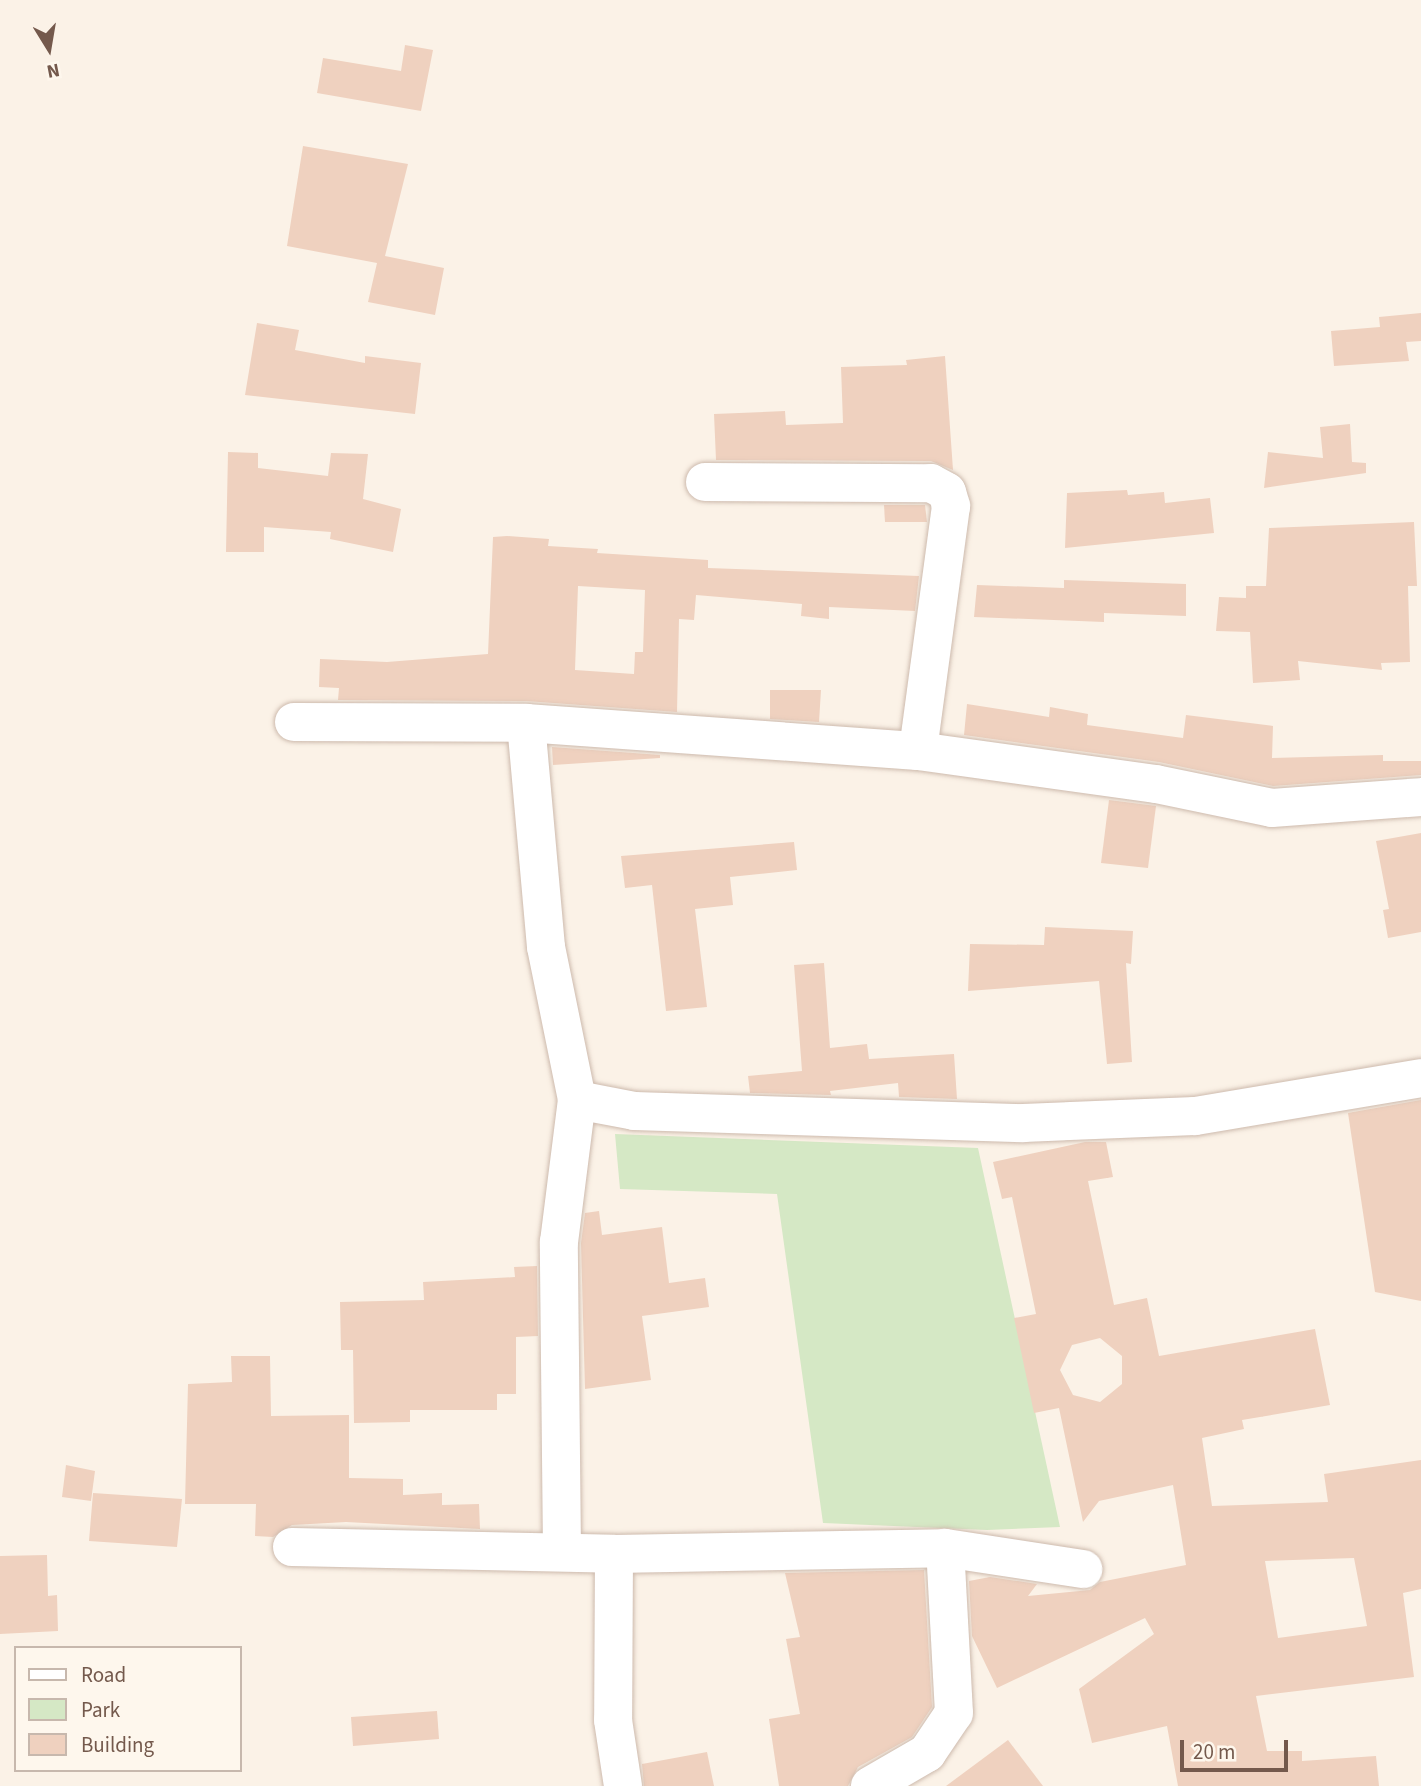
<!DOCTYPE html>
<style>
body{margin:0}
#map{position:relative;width:1421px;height:1786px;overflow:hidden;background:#fbf2e7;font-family:"Source Sans 3",sans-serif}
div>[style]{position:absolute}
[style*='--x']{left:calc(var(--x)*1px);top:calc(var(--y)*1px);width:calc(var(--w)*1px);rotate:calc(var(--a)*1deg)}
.green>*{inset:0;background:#d5e8c5}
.building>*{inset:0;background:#efd1bf}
.roads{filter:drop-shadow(0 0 2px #cdbaad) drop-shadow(0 0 2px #cdbaad)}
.minor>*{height:38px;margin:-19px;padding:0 19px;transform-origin:19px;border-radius:19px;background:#fff}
span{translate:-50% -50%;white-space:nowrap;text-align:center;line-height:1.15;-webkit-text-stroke:5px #fef7ed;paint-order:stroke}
.legend{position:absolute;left:14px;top:1646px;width:228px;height:126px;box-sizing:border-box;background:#fef7ed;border:2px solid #c7b8ad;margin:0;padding:9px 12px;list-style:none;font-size:21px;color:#74594c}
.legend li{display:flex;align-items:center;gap:14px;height:35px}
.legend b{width:35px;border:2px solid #c7b8ad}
.north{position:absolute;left:14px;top:14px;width:70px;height:70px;-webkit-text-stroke:5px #fef7ed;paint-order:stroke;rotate:169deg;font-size:19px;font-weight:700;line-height:28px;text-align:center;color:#74594c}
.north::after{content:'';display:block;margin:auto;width:24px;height:32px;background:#74594c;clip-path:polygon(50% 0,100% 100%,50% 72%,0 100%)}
.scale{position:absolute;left:1180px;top:1740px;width:108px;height:32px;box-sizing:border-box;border:4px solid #74594c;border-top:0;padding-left:9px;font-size:21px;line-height:24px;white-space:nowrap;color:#74594c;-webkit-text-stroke:5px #fef7ed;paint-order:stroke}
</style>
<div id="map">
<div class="green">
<i style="clip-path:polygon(615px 1134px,978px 1148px,1060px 1527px,987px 1530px,823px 1523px,777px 1194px,620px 1189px)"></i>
</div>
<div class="building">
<i style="clip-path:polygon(405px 45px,433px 50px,421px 111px,317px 93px,323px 58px,401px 71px)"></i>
<i style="clip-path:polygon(303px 146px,408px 164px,385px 256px,444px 268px,435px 315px,368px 302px,377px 263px,287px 246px)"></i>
<i style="clip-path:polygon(1421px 313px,1421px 341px,1406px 342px,1409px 361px,1334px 366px,1331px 331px,1380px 327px,1379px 317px)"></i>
<i style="clip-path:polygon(257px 323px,299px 330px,295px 350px,365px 363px,365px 356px,421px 363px,415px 414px,245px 395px)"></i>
<i style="clip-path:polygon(945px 356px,953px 470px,931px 461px,716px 460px,714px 414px,785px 411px,786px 425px,843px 423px,841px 367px,907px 365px,906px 360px)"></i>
<i style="clip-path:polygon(1350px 424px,1352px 462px,1366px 463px,1366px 473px,1264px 488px,1268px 452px,1323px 458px,1320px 427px)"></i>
<i style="clip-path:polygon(228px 452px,258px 453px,258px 468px,328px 476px,331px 453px,368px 454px,363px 499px,401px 509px,393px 552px,330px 539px,331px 532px,264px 527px,264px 552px,226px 552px)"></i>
<i style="clip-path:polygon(1127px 490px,1128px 495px,1164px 492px,1165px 503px,1210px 498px,1214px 533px,1065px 548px,1067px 493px)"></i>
<i style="clip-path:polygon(884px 505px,925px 505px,927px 522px,885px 522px)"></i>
<i style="clip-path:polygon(1414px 522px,1417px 586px,1408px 586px,1410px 662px,1381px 663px,1382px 670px,1298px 661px,1300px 680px,1253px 683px,1250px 632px,1216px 631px,1219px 597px,1246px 598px,1246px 586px,1266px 586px,1269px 528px)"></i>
<i style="clip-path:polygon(evenodd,507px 536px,549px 539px,548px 546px,598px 549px,597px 553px,708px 560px,708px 568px,919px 576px,915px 611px,829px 607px,829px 619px,801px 616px,802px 604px,696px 595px,694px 620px,679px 619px,677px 712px,526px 701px,338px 700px,339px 688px,319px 687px,320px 659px,387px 662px,488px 654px,493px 537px,507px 536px,578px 586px,645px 590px,643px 652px,635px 652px,634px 674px,575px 670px,578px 586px)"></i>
<i style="clip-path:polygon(1064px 580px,1186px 584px,1186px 616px,1104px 613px,1104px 622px,974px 617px,977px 585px,1064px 588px)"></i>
<i style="clip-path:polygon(770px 690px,821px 690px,819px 722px,770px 719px)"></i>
<i style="clip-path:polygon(967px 704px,1049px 717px,1050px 707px,1088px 714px,1087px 725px,1183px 738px,1186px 715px,1273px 726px,1272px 758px,1383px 755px,1383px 761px,1421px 761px,1421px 775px,1273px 786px,1159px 762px,964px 735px)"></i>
<i style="clip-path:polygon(552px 747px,660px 755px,660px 758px,553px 765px)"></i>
<i style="clip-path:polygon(1109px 800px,1156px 806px,1148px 868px,1101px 863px)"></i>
<i style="clip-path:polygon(1421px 833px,1421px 932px,1388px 938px,1383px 910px,1389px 909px,1376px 841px)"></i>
<i style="clip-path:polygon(794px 842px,797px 870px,730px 877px,733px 905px,695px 909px,707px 1007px,666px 1011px,652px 885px,625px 888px,621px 856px)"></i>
<i style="clip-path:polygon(1045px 927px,1133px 931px,1131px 964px,1126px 963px,1132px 1062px,1107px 1064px,1099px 981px,968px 991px,970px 944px,1044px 945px)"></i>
<i style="clip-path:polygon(824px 963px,830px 1048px,867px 1044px,869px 1059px,954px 1054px,957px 1099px,899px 1097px,898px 1083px,830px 1091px,831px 1095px,750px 1093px,748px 1076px,802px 1071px,794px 965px)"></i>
<i style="clip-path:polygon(1421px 1100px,1421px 1301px,1375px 1292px,1348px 1113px)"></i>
<i style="clip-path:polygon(evenodd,1085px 1142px,1106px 1142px,1113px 1177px,1088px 1181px,1114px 1305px,1147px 1298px,1159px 1356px,1315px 1329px,1330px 1405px,1242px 1420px,1244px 1429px,1202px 1438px,1212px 1506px,1328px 1502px,1324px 1474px,1421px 1460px,1421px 1589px,1403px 1593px,1414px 1677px,1256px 1696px,1267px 1751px,1302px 1751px,1302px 1761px,1376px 1756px,1379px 1786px,1178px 1786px,1167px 1726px,1092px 1743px,1079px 1689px,1154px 1634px,1145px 1618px,997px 1688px,972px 1636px,969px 1581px,990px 1577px,1037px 1584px,1028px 1596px,1090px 1590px,1100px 1582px,1186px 1565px,1173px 1485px,1099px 1501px,1083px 1522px,1059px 1408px,1034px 1413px,1014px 1318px,1036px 1314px,1012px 1197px,1002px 1199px,993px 1162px,1085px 1142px,1100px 1338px,1122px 1356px,1122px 1384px,1100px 1402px,1073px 1395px,1060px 1370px,1072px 1345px,1100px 1338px,1085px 1142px,1354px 1558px,1367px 1626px,1278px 1638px,1265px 1561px,1354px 1558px)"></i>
<i style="clip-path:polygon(599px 1211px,602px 1235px,662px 1227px,669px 1283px,705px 1278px,709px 1307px,642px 1316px,651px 1380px,585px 1389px,581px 1243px,585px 1213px)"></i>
<i style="clip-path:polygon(537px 1266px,538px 1336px,516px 1337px,516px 1394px,497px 1394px,497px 1410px,410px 1410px,410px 1422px,354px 1423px,353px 1350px,341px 1350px,340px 1302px,424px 1300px,423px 1282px,515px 1277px,514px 1267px)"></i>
<i style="clip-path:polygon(231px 1356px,270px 1356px,271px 1416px,349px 1415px,349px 1478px,403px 1479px,403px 1495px,442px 1493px,442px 1505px,479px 1504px,480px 1529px,346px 1522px,292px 1525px,273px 1537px,255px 1536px,256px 1504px,185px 1504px,188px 1384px,232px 1382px)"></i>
<i style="clip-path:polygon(66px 1465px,95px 1471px,91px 1501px,62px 1497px)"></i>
<i style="clip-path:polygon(93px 1493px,182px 1499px,177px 1547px,89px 1541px)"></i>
<i style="clip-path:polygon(47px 1555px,48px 1596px,57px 1595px,58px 1631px,0 1634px,0 1556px)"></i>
<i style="clip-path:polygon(924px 1570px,932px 1707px,912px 1737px,858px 1767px,848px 1786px,779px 1786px,769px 1719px,800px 1714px,786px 1639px,800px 1637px,785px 1573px)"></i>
<i style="clip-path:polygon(437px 1711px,439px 1739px,353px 1746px,351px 1717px)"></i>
<i style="clip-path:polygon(1008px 1740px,1043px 1786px,946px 1786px)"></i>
<i style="clip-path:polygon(707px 1752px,714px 1786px,644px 1786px,642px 1764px)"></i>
</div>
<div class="roads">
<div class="minor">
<i style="--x:705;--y:482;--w:226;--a:0.3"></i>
<i style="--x:931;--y:483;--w:18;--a:29"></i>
<i style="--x:947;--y:492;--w:15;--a:74"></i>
<i style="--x:951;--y:506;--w:247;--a:97.7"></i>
<i style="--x:294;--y:722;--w:232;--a:0.2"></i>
<i style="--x:526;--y:723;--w:393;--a:4.1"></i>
<i style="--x:918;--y:751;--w:240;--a:7.9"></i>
<i style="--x:1156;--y:784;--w:118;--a:11.7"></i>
<i style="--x:1272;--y:808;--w:149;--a:-4.2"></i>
<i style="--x:526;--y:723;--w:225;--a:84.9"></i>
<i style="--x:546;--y:947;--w:156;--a:78.5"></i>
<i style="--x:577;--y:1100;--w:58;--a:10.9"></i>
<i style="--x:634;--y:1111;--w:389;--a:1.8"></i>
<i style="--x:1023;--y:1123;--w:172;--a:-2.3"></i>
<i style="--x:1195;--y:1116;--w:229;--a:-9.5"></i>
<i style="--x:292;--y:1547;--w:322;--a:1.2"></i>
<i style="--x:614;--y:1554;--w:331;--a:-1"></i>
<i style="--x:945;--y:1548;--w:140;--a:8.7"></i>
<i style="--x:562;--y:1551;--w:309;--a:-90.6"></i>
<i style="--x:559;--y:1242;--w:143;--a:-82.8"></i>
<i style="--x:614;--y:1554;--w:166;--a:90.3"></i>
<i style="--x:613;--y:1720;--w:67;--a:81.4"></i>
<i style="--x:870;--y:1786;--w:66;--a:-30.1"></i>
<i style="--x:927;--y:1753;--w:48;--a:-56"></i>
<i style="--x:954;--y:1713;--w:165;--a:-93.1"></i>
</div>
</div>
<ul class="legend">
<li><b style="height:9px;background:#fff"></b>Road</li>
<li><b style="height:19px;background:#d5e8c5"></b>Park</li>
<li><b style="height:19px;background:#efd1bf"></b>Building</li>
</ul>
<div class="north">N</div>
<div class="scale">20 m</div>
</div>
